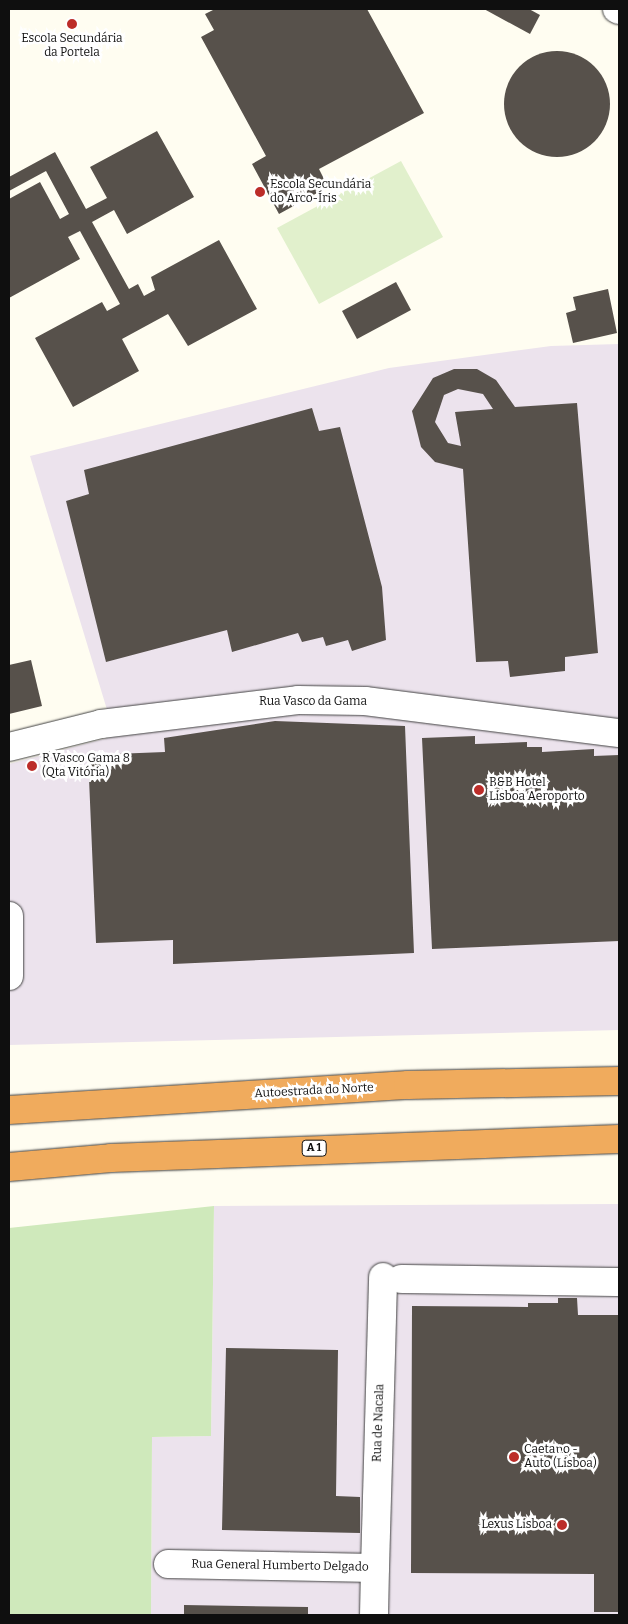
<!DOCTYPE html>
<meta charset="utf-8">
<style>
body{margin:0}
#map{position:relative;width:628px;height:1624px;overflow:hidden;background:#fffdf1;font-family:Bitter,serif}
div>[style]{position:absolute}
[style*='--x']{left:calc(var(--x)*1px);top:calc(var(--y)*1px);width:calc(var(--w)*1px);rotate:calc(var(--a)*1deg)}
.industrial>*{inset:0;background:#ece3ed}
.green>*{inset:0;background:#cfe9bb}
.pitch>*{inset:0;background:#e1f0cc}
.building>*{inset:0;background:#57514b}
.round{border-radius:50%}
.roads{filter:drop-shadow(0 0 1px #424242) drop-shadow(0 0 1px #424242)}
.minor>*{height:28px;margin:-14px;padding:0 14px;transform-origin:14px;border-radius:14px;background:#fff}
.highway>*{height:28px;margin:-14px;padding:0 14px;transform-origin:14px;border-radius:14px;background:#f0ab5d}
.dots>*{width:14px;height:14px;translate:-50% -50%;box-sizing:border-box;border:2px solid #fff;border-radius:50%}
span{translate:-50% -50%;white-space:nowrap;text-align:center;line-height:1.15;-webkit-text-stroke:5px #fff;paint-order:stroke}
.shield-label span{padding:1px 4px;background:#fff;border:1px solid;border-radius:4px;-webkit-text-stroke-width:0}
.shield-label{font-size:11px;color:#0f0f0f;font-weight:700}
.poi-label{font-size:12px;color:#0f0f0f}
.left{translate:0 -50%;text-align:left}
.right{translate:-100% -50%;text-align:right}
.street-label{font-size:12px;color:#0f0f0f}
.frame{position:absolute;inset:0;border:10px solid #0f0f0f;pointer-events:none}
</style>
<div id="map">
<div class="industrial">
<i style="clip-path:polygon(619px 344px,619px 1030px,9px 1045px,9px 764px,115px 736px,30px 456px,389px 368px,551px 346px)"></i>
<i style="clip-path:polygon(619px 1204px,619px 1615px,151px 1615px,152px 1437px,211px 1436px,214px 1206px)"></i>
</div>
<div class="green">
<i style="clip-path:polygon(214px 1206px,211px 1436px,152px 1437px,151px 1615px,9px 1615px,9px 1228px)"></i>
</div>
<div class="pitch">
<i style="clip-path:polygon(401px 161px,443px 237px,319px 304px,277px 228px)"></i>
</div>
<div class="building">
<i style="clip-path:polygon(215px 9px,367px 9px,424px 113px,319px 169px,328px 187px,279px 214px,252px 164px,266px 156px,201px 37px,214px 30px,205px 14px)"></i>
<i style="clip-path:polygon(484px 9px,529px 9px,540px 15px,530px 34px)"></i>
<i class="round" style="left:504px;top:51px;width:106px;height:106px"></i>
<i style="clip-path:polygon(157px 131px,194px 197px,127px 234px,114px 210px,92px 222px,129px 289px,138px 284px,144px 296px,155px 290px,151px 277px,219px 240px,257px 309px,188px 346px,168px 314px,122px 339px,139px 371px,73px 407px,35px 338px,102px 302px,107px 311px,120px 304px,80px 231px,68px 237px,80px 259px,9px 298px,9px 199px,40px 182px,60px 219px,69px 214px,46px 171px,9px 191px,9px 177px,55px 152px,86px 209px,107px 198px,90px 167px)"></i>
<i style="clip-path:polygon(396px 282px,411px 310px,357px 339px,342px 311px)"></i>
<i style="clip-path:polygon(608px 289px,617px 333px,573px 343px,566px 313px,576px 310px,573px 297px)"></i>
<i style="clip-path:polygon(evenodd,454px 369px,477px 369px,496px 380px,515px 407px,577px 403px,598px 653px,565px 657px,565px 671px,510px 677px,508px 661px,476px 662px,463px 469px,435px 462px,421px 447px,412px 411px,433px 378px,454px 369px,458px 389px,483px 394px,493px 409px,455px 412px,461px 446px,448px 443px,435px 422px,444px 395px,458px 389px)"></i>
<i style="clip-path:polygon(312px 408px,319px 431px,340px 427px,382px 587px,386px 640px,352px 651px,348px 640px,326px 646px,323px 637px,302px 642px,298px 633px,232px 652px,227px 630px,106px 662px,66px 501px,89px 494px,84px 470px)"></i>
<i style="clip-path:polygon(31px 660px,42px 706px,9px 714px,9px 665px)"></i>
<i style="clip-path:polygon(275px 721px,405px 726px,414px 953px,173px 964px,173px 940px,96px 943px,88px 755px,165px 752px,164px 738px)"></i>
<i style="clip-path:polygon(475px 736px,475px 744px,527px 742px,527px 747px,542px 747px,542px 752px,594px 749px,594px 756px,619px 755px,619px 941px,432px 949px,422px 738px)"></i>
<i style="clip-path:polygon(558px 1298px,577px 1298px,578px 1315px,619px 1315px,619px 1612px,594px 1612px,594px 1574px,411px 1573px,412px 1306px,528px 1307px,528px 1303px,558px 1303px)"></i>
<i style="clip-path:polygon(226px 1348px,338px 1350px,336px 1496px,360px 1497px,360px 1533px,222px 1530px)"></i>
<i style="clip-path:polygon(184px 1605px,308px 1607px,308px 1615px,184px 1615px)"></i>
</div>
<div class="roads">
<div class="minor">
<i style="--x:617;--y:9;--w:2;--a:27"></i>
<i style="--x:9;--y:747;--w:95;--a:-14"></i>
<i style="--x:101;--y:724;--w:198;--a:-6.9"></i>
<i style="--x:298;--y:700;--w:67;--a:0.9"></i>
<i style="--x:365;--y:701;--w:256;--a:7.2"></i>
<i style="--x:9;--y:916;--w:60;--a:90"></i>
<i style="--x:401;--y:1279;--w:218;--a:0.8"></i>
<i style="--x:168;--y:1564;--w:207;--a:1.1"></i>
<i style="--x:375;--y:1568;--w:47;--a:91.2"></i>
<i style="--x:375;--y:1568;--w:291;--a:-88.4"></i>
</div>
<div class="highway">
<i style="--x:9;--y:1110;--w:400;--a:-3.6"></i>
<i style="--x:408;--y:1085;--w:211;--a:-1.1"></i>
<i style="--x:9;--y:1167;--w:102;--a:-5"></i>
<i style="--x:111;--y:1158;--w:508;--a:-2.14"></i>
</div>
</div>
<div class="dots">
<i style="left:72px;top:24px;background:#bc2d29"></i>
<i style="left:260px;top:192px;background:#bc2d29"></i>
<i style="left:32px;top:766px;background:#bc2d29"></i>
<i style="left:479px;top:790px;background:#bc2d29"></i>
<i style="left:514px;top:1457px;background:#bc2d29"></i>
<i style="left:562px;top:1525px;background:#bc2d29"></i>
</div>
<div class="shield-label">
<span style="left:314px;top:1148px">A 1</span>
</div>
<div class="poi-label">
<span style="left:72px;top:46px">Escola Secundária<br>da Portela</span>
<span class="left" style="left:270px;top:192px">Escola Secundária<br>do Arco-Íris</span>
<span class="left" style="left:42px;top:766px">R Vasco Gama 8<br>(Qta Vitória)</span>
<span class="left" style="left:489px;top:790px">B&amp;B Hotel<br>Lisboa Aeroporto</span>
<span class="left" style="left:524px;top:1457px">Caetano -<br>Auto (Lisboa)</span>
<span class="right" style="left:552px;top:1525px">Lexus Lisboa</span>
</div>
<div class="street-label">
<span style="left:313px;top:702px">Rua Vasco da Gama</span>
<span style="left:314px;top:1091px;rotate:-3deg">Autoestrada do Norte</span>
<span style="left:379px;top:1423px;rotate:-88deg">Rua de Nacala</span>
<span style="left:280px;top:1566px;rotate:1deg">Rua General Humberto Delgado</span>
</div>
<div class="frame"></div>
</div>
